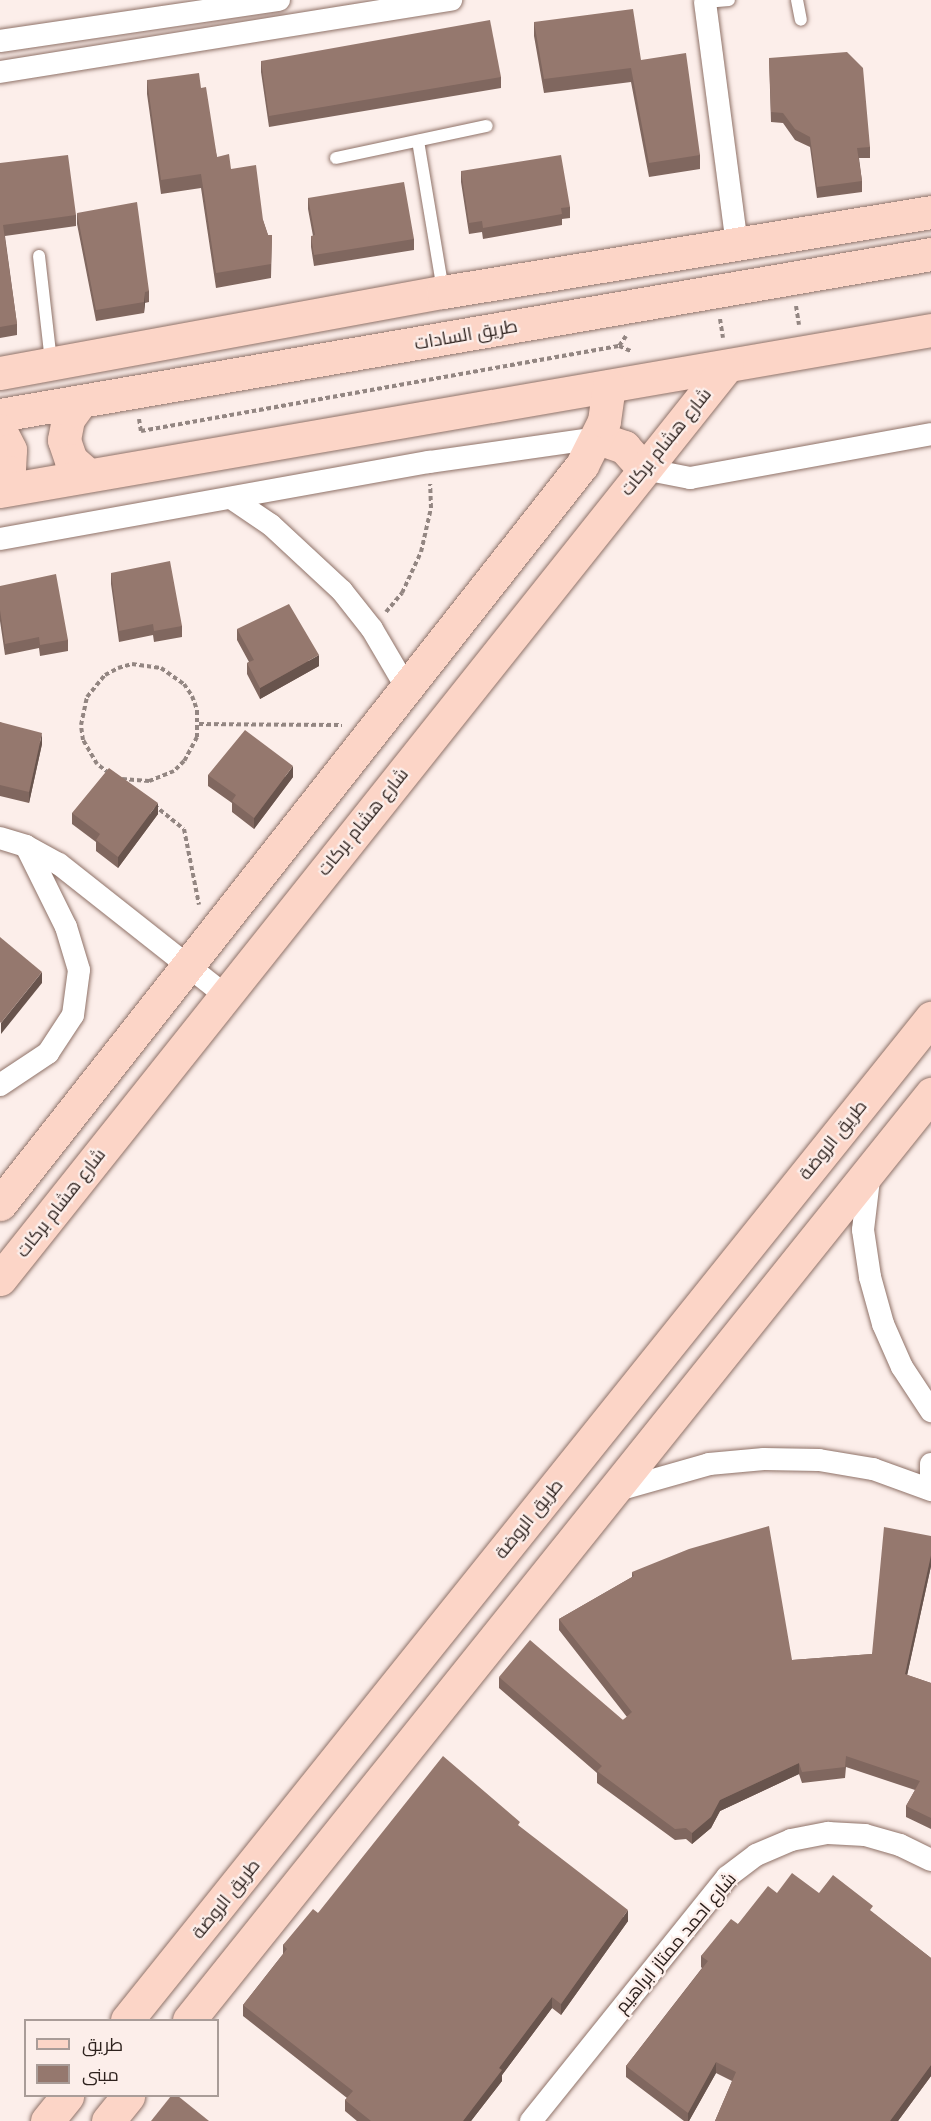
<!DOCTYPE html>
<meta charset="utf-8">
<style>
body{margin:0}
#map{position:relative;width:931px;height:2121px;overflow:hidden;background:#fceeea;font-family:Quicksand,Cairo,sans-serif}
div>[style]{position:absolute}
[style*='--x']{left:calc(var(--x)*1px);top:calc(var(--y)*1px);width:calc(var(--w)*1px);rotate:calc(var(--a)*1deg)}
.path>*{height:4px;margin-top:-2px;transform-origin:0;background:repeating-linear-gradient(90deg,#938682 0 4.5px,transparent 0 7.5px)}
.roads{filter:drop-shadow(0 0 2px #8f7268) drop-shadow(0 0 2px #8f7268)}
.lane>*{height:12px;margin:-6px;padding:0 6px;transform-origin:6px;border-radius:6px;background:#fff}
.street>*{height:22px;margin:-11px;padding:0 11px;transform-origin:11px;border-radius:11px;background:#fff}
.secondary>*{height:33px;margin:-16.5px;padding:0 16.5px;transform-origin:16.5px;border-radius:16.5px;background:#fcd5c7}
.wall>*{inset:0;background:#80675f}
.shaded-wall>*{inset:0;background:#68544d}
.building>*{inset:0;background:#95786e}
span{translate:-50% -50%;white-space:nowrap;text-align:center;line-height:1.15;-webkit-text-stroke:4.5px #fceeea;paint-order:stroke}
.street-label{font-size:18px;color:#2d211d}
.legend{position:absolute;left:24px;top:2019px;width:195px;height:78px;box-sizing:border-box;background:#fceeea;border:2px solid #a99c98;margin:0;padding:8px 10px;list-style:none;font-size:18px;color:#2d211d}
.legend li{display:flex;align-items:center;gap:12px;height:30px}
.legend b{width:30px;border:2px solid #a99c98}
</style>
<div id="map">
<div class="path">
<i style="--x:796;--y:306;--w:19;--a:81"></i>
<i style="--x:720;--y:319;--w:19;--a:81"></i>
<i style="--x:626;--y:336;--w:12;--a:125"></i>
<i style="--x:619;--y:346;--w:13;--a:23"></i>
<i style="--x:139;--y:419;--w:12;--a:81"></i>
<i style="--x:141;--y:431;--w:485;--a:-10.1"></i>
<i style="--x:386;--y:612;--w:25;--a:-50"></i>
<i style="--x:402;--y:593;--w:45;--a:-65.1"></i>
<i style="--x:421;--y:552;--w:45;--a:-77.2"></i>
<i style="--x:431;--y:508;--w:24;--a:-92"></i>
<i style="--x:199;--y:724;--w:143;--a:0.4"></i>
<i style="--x:109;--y:773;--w:15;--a:-143"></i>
<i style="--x:97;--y:764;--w:28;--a:-120"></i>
<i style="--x:83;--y:740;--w:15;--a:-98"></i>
<i style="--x:81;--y:725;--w:29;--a:-78"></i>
<i style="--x:87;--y:697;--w:28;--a:-51"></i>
<i style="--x:105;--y:675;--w:15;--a:-28"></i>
<i style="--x:118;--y:668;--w:15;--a:-16"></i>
<i style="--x:132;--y:664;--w:29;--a:8"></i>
<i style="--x:161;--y:668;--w:28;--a:35"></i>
<i style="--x:184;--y:684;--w:14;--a:56"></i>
<i style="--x:192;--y:696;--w:15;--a:70"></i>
<i style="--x:197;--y:710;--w:27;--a:90"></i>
<i style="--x:197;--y:737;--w:27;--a:118"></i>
<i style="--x:184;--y:761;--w:14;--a:135"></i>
<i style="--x:174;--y:771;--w:27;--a:158"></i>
<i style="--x:149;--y:781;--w:27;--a:-176"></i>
<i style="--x:154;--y:805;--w:38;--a:39"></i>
<i style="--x:184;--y:829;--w:77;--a:78.8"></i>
</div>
<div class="roads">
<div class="lane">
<i style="--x:797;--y:0;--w:20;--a:79"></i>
<i style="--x:705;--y:2;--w:24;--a:-5"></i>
<i style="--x:418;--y:141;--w:152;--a:80.5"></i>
<i style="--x:336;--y:158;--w:154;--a:-12"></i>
<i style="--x:39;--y:256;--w:107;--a:83.5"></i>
</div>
<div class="street">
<i style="--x:705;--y:2;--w:244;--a:82.5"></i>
<i style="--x:0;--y:41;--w:282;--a:-8.4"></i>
<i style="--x:0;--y:72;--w:457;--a:-9.1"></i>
<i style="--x:644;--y:469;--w:47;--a:11.1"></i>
<i style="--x:690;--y:478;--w:245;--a:-10.3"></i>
<i style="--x:231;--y:498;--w:48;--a:34"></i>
<i style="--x:271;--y:525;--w:97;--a:42.9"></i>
<i style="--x:342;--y:591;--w:48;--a:51.7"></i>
<i style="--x:372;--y:629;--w:67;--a:59.6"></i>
<i style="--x:0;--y:539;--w:436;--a:-10.2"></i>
<i style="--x:429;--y:462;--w:171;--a:-8.1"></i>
<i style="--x:0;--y:838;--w:27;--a:17"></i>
<i style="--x:26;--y:846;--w:38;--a:29"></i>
<i style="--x:59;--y:864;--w:211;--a:38.3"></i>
<i style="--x:0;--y:1085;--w:58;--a:-33.7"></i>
<i style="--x:48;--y:1053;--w:45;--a:-56.7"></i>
<i style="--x:73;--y:1015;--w:45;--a:-82.4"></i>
<i style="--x:79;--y:970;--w:45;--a:-106.8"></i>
<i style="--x:66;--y:927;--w:90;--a:-116.3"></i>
<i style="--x:870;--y:1171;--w:59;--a:96.8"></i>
<i style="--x:863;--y:1230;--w:48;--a:81.5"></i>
<i style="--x:870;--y:1277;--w:49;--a:74.5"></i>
<i style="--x:883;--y:1324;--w:47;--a:66.2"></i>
<i style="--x:902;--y:1367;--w:53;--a:56.6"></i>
<i style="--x:931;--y:1464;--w:17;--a:90"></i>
<i style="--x:611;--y:1492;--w:102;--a:-15.9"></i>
<i style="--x:709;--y:1464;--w:55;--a:-5.2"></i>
<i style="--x:764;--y:1459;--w:55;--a:1"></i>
<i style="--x:819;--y:1460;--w:55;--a:9.5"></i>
<i style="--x:873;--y:1469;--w:62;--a:19.9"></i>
<i style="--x:531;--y:2121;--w:313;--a:-51.2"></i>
<i style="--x:727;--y:1877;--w:36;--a:-37"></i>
<i style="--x:756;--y:1855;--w:38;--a:-23"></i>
<i style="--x:791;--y:1840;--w:38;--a:-11"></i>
<i style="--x:828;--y:1833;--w:37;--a:3"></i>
<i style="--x:865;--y:1835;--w:36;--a:16"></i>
<i style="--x:900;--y:1845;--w:34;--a:26"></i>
</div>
<div class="secondary">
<i style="--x:0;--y:373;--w:450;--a:-10.4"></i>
<i style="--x:443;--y:292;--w:495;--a:-9.3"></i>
<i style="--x:81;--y:401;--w:22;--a:126"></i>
<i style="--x:68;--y:419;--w:21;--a:101"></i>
<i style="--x:64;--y:440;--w:21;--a:71"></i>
<i style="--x:71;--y:460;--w:23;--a:41"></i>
<i style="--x:0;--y:415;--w:945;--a:-9.81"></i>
<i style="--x:0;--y:430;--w:22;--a:63"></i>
<i style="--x:10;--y:450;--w:22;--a:93"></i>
<i style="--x:9;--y:472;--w:17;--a:121"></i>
<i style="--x:598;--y:438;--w:28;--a:19"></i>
<i style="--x:624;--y:447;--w:30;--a:48"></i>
<i style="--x:0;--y:491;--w:945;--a:-9.81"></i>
<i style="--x:0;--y:1204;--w:941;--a:-51.78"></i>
<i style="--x:582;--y:465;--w:49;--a:-63.4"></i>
<i style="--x:604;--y:421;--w:35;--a:-82"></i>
<i style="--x:0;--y:1279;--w:1167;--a:-51.47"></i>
<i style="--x:127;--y:2020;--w:1285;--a:-51.26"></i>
<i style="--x:189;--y:2020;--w:1187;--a:-51.29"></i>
<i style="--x:47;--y:2121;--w:32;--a:-51"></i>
<i style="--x:108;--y:2121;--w:32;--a:-51"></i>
</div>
</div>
<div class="wall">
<i style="clip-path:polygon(534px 22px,641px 60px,700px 155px,700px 169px,649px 177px,631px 82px,544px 93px,534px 36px)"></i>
<i style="clip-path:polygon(769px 58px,870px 147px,870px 158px,859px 158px,862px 181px,862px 192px,817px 198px,810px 147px,795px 140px,783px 123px,771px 122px)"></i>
<i style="clip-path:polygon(261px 61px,501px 77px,501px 88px,269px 127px,261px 72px)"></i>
<i style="clip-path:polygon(147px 80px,201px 88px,217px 157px,231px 169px,263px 220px,268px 235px,272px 235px,271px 278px,216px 288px,201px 188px,161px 194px,147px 94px)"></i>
<i style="clip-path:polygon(0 163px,76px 215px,76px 226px,5px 236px,17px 324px,17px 335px,0 338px)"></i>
<i style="clip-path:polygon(461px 171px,570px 207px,570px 218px,562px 219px,562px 225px,483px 239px,482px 232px,469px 234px,461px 182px)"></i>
<i style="clip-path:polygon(308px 198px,414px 239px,414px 250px,314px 266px,311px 247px,311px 236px,313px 236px,308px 209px)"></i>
<i style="clip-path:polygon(77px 213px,149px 291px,149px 302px,145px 303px,144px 313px,96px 321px,77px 224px)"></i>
<i style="clip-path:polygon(111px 573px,182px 626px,182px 637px,154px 642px,153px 635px,119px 642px,111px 584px)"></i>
<i style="clip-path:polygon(0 586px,68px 640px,68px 651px,40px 656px,39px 648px,5px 655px,0 621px)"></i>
<i style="clip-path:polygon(237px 629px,319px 666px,260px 699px,247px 674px,247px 663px,249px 662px,237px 640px)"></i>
<i style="clip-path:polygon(0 722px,42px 744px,29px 803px,0 796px)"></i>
<i style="clip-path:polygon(208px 775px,293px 777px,254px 829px,232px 812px,232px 803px,208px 786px)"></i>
<i style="clip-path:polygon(72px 813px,158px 814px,118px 868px,96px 851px,96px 842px,72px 824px)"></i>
<i style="clip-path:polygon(931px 1536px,931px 1566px,907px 1675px,931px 1683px,931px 1829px,906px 1817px,906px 1806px,915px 1790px,846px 1767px,845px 1778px,802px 1783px,799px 1774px,720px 1811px,711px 1828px,692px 1844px,686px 1839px,675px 1840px,597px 1783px,597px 1773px,499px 1688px,499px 1677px,623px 1720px,627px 1717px,559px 1630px,559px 1619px,632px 1577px,632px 1572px,792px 1660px,872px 1654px)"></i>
<i style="clip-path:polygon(520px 1827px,628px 1921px,561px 2015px,552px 2008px,502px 2075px,502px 2081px,471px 2121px,357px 2121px,345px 2111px,345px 2100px,347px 2098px,243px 2016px,243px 2005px,283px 1954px,283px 1945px,318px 1913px)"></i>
<i style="clip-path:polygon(777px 1893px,819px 1893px,873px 1913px,931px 1958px,931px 2076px,898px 2121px,715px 2121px,732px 2081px,716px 2073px,689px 2121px,684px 2121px,626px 2077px,626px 2066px,702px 1968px,701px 1967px,701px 1956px,738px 1924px)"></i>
</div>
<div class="shaded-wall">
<i style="clip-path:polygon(145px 292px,145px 303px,144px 313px,144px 302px)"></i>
<i style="clip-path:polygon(319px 655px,319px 666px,260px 699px,260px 688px)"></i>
<i style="clip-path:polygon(42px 733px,42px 744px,29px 803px,29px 792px)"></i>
<i style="clip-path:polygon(293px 766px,293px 777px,254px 829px,254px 818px)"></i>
<i style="clip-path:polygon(158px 803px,158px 814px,118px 868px,118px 857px)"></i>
<i style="clip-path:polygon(42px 972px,42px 983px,1px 1034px,1px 1023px)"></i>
<i style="clip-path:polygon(931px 1555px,931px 1566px,905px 1685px,905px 1674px)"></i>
<i style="clip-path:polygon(799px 1763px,799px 1774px,720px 1811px,711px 1828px,692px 1844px,692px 1833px,720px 1800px)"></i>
<i style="clip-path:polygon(628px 1910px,628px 1921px,561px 2015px,561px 2004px)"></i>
<i style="clip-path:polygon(552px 1997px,552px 2008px,502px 2075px,502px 2081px,471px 2121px,463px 2121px,499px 2068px)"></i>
<i style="clip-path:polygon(716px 2062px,716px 2073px,689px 2121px,688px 2121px,688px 2113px)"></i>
<i style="clip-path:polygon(931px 2065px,931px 2076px,898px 2121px,890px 2121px)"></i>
</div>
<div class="building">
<i style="clip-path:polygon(633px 9px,641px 60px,686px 53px,700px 155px,649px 163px,631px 68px,544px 79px,534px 22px)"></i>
<i style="clip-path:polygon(490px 20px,501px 77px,269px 116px,261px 61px)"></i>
<i style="clip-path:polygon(847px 52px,863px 68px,870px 147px,857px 148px,862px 181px,817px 187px,810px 137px,795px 129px,783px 113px,771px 112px,769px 58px)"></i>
<i style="clip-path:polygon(199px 73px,201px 88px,206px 87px,217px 157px,229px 154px,231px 169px,256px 165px,263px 220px,268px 235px,272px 235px,271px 264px,216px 273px,201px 174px,161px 180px,147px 80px)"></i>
<i style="clip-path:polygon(68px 155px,76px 215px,3px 225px,17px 324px,0 327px,0 163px)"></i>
<i style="clip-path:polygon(561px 155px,570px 207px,561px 208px,562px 214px,483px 228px,482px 221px,469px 223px,461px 171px)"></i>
<i style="clip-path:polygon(404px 182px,414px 239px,314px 255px,311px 236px,315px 235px,308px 198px)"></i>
<i style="clip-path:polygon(137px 202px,149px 291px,145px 292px,144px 302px,96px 310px,77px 213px)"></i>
<i style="clip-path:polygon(170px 561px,182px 626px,154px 631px,153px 624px,119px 631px,111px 573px)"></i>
<i style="clip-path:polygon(56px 574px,68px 640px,40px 645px,39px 637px,5px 644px,0 610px,0 586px)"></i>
<i style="clip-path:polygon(289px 604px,319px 655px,260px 688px,247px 663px,254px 660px,237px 629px)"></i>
<i style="clip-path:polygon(0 722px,42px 733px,29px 792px,0 785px)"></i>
<i style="clip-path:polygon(245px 730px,293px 766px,254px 818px,232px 801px,236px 795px,208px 775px)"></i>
<i style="clip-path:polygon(109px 768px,158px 803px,118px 857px,96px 840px,100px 834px,72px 813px)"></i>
<i style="clip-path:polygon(0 937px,42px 972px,1px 1023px,0 1022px)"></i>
<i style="clip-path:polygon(769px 1526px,792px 1660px,872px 1654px,884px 1527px,931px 1536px,931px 1555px,905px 1674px,931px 1683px,931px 1818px,906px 1806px,920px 1781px,846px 1756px,845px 1767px,802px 1772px,799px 1763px,720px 1800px,711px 1817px,692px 1833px,686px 1828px,675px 1829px,597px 1771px,602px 1766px,499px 1677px,530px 1640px,623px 1720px,632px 1712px,559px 1619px,634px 1576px,632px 1572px,689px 1549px)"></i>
<i style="clip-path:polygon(443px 1756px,520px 1822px,518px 1825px,628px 1910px,561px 2004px,552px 1997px,499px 2068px,502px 2070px,463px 2121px,371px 2121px,345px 2100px,353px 2091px,243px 2005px,287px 1949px,283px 1945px,313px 1909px,318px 1913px)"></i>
<i style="clip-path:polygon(792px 1873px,819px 1893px,833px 1875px,873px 1906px,870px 1910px,931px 1958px,931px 2065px,890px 2121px,715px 2121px,736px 2072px,716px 2062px,688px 2113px,626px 2066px,708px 1961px,701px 1956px,731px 1919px,738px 1924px,768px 1886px,777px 1893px)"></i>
<i style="clip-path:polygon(171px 2096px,178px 2096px,209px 2121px,151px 2121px)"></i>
</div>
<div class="street-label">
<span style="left:466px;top:335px;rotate:-10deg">طريق السادات</span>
<span style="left:666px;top:442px;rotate:-51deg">شارع هشام بركات</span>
<span style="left:363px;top:822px;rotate:-51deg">شارع هشام بركات</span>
<span style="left:833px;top:1140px;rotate:-51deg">طريق الروضة</span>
<span style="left:61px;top:1203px;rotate:-52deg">شارع هشام بركات</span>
<span style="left:529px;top:1519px;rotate:-51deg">طريق الروضة</span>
<span style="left:226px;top:1899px;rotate:-51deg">طريق الروضة</span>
<span style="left:676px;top:1943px;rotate:-50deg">شارع احمد ممتاز ابراهيم</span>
</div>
<ul class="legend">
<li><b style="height:8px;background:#fcd5c7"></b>طريق</li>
<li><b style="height:16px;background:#95786e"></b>مبنى</li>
</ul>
</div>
